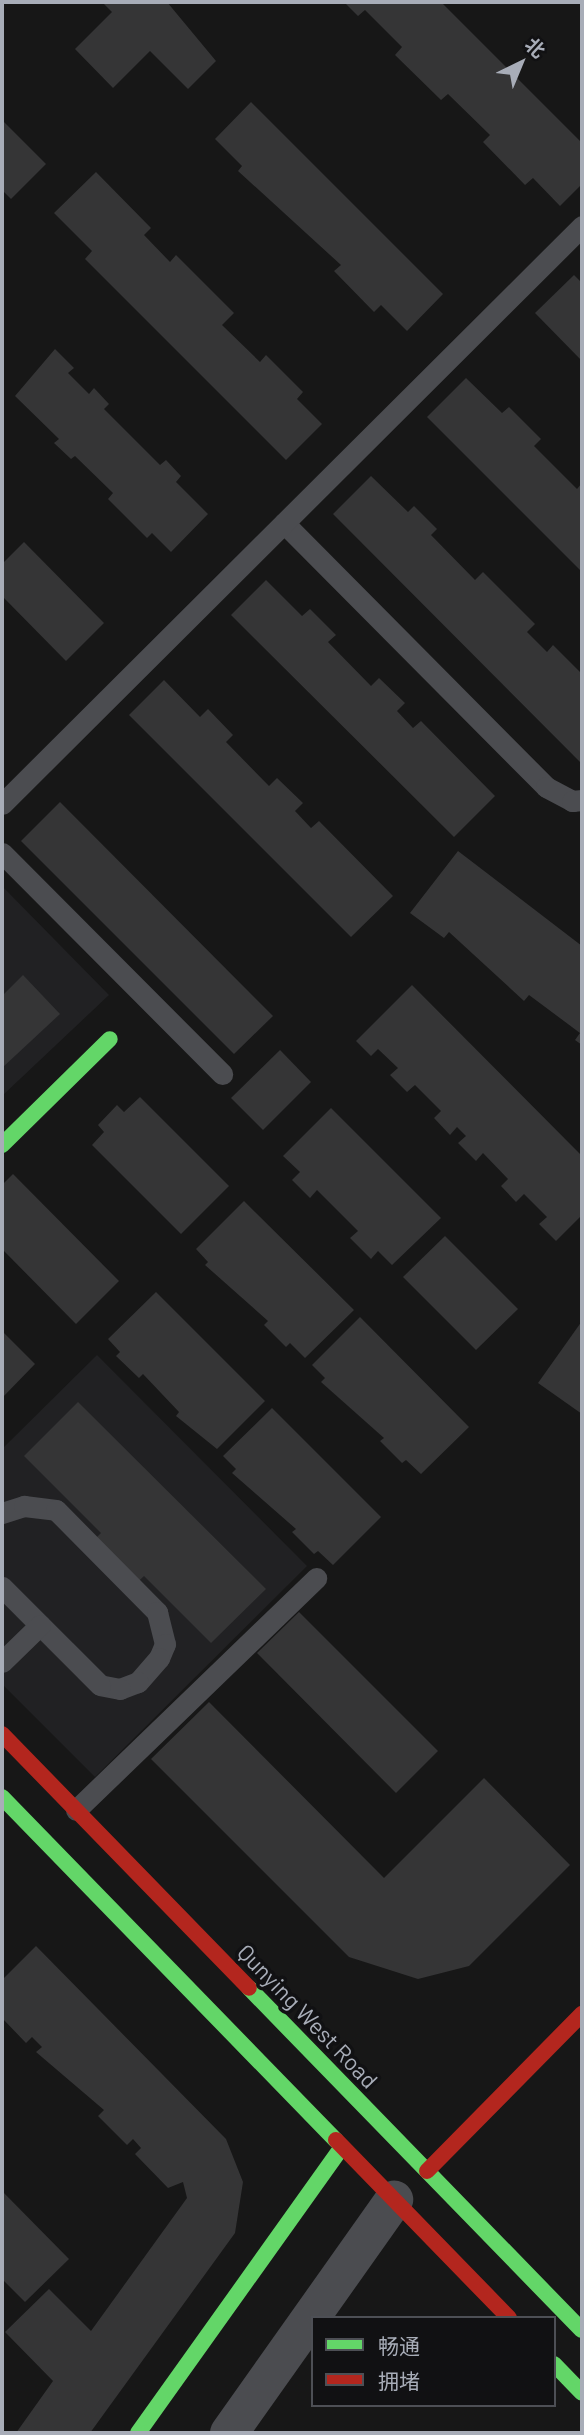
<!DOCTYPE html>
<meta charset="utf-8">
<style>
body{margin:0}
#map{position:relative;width:584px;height:2435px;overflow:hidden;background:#171717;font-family:Barlow,"Noto Sans SC",sans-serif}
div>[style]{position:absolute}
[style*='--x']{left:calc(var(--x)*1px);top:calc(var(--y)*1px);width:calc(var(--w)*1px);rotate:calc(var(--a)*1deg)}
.built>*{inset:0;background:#212123}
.building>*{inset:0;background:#353536}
.lane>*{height:21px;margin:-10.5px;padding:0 10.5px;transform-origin:10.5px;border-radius:10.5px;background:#4b4c50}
.street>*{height:38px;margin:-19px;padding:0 19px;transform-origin:19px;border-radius:19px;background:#4b4c50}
.fast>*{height:16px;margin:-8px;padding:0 8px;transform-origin:8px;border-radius:8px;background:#63d668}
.jam>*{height:16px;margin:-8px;padding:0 8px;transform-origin:8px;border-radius:8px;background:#b3261e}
span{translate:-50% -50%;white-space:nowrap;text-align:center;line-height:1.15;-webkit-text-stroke:7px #111113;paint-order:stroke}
.street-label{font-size:23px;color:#a8adb8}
.frame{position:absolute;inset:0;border:4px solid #a8adb8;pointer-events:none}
.legend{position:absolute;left:311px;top:2316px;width:245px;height:91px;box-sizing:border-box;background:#111113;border:2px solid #4d4f55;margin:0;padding:9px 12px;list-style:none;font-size:21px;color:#a8adb8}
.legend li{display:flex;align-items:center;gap:14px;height:35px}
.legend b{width:35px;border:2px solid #4d4f55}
.north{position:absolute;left:486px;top:28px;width:70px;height:70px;-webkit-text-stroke:5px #111113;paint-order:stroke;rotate:43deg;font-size:19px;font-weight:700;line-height:28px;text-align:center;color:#a8adb8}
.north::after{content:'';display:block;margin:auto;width:24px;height:32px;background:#a8adb8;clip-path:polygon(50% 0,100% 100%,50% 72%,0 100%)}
</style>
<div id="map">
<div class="built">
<i style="clip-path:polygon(2px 886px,109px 995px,2px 1096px)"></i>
<i style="clip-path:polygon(97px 1355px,307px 1566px,95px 1777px,2px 1684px,2px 1449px)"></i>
</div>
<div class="building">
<i style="clip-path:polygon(102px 2px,167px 2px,216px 61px,188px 89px,150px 51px,113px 88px,75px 49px,112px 12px)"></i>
<i style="clip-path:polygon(344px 2px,441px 2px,582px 143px,582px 184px,560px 206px,533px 178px,525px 185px,483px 142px,490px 135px,448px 94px,441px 100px,395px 55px,402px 47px,365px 10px,358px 16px)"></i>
<i style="clip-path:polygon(251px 102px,443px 294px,407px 331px,381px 305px,374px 312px,334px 271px,341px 265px,238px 171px,242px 166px,215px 139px)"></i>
<i style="clip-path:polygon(2px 120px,46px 164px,11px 199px,2px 190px)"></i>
<i style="clip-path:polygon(96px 172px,151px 228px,144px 235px,170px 262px,176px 255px,234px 313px,222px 325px,260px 362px,266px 355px,303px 392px,297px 399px,322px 424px,286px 460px,85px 259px,92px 251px,54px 213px)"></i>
<i style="clip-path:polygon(574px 275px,582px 283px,582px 361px,535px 313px)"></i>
<i style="clip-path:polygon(55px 349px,74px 368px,68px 373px,89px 394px,94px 388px,109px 404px,104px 409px,160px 465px,166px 460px,181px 476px,176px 482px,208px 514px,171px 552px,152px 533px,147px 538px,108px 499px,113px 493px,75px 456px,71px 459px,54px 443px,59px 439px,15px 396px)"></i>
<i style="clip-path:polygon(466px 378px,502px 413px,509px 407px,541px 439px,534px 446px,577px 489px,582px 483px,582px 572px,427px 417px)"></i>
<i style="clip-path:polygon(371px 476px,408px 512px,414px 506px,437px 529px,431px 535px,475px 580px,483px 572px,535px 624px,527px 632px,547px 652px,553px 645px,582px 674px,582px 764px,333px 514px)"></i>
<i style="clip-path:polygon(24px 542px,104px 623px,66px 661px,2px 596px,2px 564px)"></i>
<i style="clip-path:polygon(266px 580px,302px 616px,310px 609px,336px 635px,328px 642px,371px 686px,379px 678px,405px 703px,397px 711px,413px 728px,421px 721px,495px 796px,454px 837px,231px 615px)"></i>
<i style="clip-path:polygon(164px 680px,200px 717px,208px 709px,233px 735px,226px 742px,269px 786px,277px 778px,303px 803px,295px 811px,311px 828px,319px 821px,393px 896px,351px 937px,129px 715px)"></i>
<i style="clip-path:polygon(60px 802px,273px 1016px,234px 1054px,21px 841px)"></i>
<i style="clip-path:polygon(458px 851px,582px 946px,582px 1045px,575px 1040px,580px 1033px,529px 995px,524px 1001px,449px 932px,444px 938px,410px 913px)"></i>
<i style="clip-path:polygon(23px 975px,60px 1014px,2px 1068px,2px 996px)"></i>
<i style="clip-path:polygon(412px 985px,582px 1156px,582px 1215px,556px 1241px,539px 1224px,547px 1217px,524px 1194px,516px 1202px,501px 1186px,508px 1179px,483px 1153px,476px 1161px,458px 1143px,466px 1136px,457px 1127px,450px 1135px,434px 1118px,441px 1111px,415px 1085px,407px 1092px,390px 1075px,398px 1068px,378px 1049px,371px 1056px,356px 1041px)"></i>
<i style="clip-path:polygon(280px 1050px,311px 1082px,263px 1130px,231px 1098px)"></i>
<i style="clip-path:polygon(140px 1097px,229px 1186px,181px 1234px,92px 1145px,104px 1132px,98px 1125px,117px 1105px,124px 1112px)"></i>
<i style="clip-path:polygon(331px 1108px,441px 1218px,392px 1265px,378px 1251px,371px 1259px,350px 1238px,358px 1231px,317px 1190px,310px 1198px,292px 1180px,300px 1172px,283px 1156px)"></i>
<i style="clip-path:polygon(13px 1174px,119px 1281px,76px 1324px,2px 1249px,2px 1185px)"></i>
<i style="clip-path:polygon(244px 1201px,354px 1310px,305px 1358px,290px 1343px,286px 1347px,264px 1325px,268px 1321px,205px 1265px,208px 1262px,196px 1249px)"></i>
<i style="clip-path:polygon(445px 1236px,518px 1309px,476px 1350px,403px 1277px)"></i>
<i style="clip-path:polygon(156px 1292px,265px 1401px,217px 1449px,176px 1416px,179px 1412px,143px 1374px,139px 1378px,116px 1356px,120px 1352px,108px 1339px)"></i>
<i style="clip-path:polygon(360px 1317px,469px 1427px,421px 1474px,406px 1460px,402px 1463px,380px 1441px,384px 1438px,321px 1382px,325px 1378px,312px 1365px)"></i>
<i style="clip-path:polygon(582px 1321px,582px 1414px,538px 1383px)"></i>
<i style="clip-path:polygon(2px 1331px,35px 1364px,2px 1398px)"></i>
<i style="clip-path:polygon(78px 1402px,266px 1589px,211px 1643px,144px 1576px,126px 1593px,83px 1551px,101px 1533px,24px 1456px)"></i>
<i style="clip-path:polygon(272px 1408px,381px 1517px,333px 1565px,318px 1551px,314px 1554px,292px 1532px,296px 1529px,232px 1473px,236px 1469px,223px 1456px)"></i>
<i style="clip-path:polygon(299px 1612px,438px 1751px,396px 1793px,257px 1653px)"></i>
<i style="clip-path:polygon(209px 1702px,384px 1878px,484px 1778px,570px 1865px,469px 1966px,418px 1979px,349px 1957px,151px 1759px)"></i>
<i style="clip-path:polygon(36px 1946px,226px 2139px,243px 2182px,235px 2233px,90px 2433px,16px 2433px,53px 2381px,5px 2332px,49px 2289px,91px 2331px,187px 2198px,183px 2182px,168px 2188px,135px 2154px,141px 2148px,133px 2139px,127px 2145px,98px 2116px,104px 2110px,36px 2052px,42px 2047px,32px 2037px,26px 2043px,2px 2018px,2px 1980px)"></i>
<i style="clip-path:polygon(2px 2191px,69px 2259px,25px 2302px,2px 2279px)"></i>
</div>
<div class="lane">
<i style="--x:284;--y:523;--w:372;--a:45.2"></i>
<i style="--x:546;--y:787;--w:30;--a:28"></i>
<i style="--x:572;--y:801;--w:10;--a:-6"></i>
<i style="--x:2;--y:804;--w:819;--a:-44.9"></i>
<i style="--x:2;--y:853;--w:312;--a:45.1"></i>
<i style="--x:2;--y:1513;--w:23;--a:-18"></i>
<i style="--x:24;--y:1506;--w:32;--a:7"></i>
<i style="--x:56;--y:1510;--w:144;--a:45.3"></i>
<i style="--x:157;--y:1612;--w:33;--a:76"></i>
<i style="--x:165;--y:1644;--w:15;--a:113"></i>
<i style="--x:159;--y:1658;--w:32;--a:131"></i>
<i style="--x:138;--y:1682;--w:19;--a:159"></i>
<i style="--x:120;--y:1689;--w:20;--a:-169"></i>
<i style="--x:100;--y:1685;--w:139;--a:-135"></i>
<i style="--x:2;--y:1662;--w:53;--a:-44.2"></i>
<i style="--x:76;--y:1810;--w:334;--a:-44"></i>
</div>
<div class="street">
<i style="--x:229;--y:2433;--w:286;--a:-54.7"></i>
</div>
<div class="fast">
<i style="--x:2;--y:1145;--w:151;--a:-44.5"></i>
<i style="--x:2;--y:1797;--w:479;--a:45.8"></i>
<i style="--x:249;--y:1988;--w:477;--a:45.8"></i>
<i style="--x:554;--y:2364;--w:40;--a:46"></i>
<i style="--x:138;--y:2433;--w:351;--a:-54.5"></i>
</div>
<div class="jam">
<i style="--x:2;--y:1734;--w:354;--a:45.8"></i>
<i style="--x:336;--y:2140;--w:248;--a:45.8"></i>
<i style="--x:427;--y:2171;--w:221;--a:-45.4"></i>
</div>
<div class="street-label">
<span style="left:308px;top:2016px;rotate:46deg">Qunying West Road</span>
</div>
<div class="frame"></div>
<ul class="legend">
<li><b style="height:9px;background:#63d668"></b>畅通</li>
<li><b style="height:9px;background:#b3261e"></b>拥堵</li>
</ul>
<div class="north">北</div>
</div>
